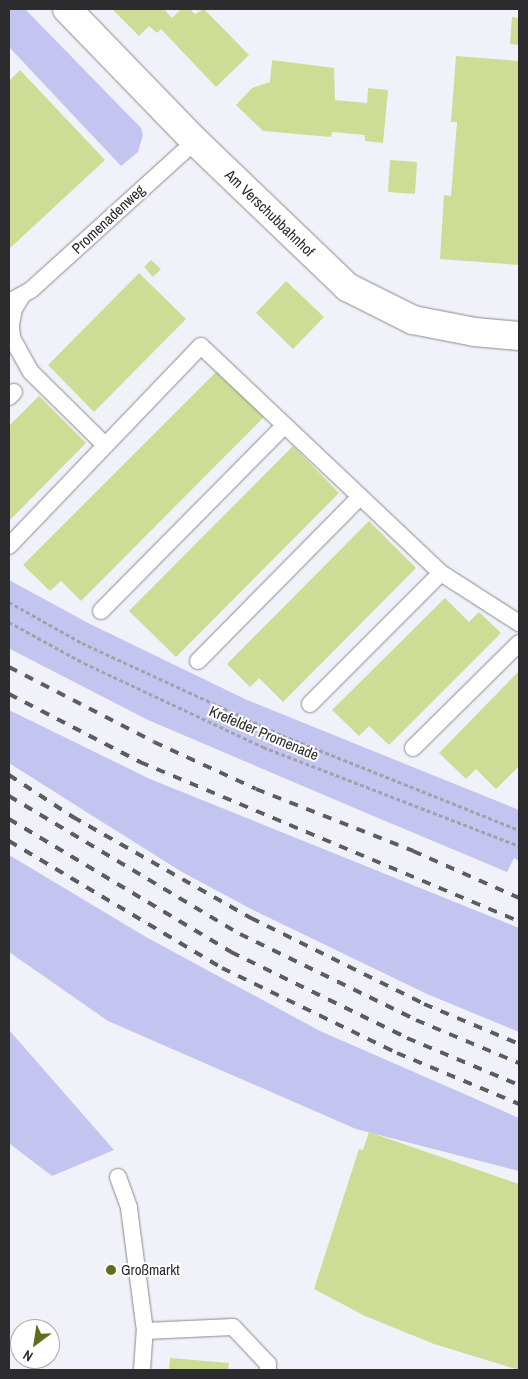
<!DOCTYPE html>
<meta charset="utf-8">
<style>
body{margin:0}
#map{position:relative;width:528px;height:1379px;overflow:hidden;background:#f1f1f9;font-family:"Archivo Narrow",sans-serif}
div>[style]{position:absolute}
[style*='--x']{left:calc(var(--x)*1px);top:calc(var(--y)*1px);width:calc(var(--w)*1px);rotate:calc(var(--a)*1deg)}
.green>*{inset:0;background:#c3c5f0}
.building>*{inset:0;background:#cddd96}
.path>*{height:3px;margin-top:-1.5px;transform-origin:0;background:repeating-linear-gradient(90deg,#a2a2a8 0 4px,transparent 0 6.5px)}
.roads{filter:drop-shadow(0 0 1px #898a91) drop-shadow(0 0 1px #898a91)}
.service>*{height:16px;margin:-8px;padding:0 8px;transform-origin:8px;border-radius:8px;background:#fff}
.minor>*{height:28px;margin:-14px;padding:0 14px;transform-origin:14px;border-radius:14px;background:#fff}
.rail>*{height:4px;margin-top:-2px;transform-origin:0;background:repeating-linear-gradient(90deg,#5c5c60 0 9px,transparent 0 18px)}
.dots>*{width:14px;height:14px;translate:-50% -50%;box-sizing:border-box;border:2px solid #fff;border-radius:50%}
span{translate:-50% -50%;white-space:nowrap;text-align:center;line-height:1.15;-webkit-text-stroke:4px #fff;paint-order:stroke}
.street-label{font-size:15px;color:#2c2c2f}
.poi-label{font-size:15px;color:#2c2c2f}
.left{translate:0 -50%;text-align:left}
.frame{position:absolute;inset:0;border:10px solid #2c2c2f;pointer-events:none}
.north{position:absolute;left:10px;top:1319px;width:50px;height:50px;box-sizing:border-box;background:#fff;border:1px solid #ababac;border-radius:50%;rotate:211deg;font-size:14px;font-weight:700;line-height:20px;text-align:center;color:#2c2c2f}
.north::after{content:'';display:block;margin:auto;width:18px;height:22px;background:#616e19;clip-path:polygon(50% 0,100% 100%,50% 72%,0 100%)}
</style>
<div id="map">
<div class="green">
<i style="clip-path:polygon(9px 9px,25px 9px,141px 128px,143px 135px,138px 152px,121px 166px,9px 47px)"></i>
<i style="clip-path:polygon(9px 580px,90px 624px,247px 700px,519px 810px,519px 861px,514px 858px,507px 872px,371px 815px,148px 720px,12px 650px,9px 648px)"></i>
<i style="clip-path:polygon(9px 710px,150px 779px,519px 928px,519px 1032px,427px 994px,253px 910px,182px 872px,80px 808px,9px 763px)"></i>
<i style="clip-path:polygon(9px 855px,146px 937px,320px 1031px,519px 1118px,519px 1171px,356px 1129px,108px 1021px,9px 952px)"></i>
<i style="clip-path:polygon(9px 1030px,114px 1150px,52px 1176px,10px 1144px)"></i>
</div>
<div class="building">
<i style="clip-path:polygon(112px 9px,164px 9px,172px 18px,181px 9px,190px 9px,195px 14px,204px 9px,249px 55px,216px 87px,161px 29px,157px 33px,149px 26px,139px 36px)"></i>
<i style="clip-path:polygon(512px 17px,519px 18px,519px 45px,510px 44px)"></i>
<i style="clip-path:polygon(456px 56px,519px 61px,519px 265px,440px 259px,444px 195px,451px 196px,457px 122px,451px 122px)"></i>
<i style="clip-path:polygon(272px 60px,334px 68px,335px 100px,367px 103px,368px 88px,388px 90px,383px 143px,365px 141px,365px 135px,332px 132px,331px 137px,263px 131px,236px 105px,252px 88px,270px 82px)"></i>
<i style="clip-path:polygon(20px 70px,105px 160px,9px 249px,9px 81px)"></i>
<i style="clip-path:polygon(390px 160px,417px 162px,415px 194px,388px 192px)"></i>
<i style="clip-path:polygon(151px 260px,161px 269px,153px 277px,144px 267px)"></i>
<i style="clip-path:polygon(139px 273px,186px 319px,94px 412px,48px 365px)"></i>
<i style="clip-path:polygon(286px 281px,324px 317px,293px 349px,256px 313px)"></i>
<i style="clip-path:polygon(218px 370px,265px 416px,81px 601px,61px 581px,50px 591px,23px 565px)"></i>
<i style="clip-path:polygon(39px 396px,86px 443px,9px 521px,9px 426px)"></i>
<i style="clip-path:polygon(293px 446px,339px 493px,176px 657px,129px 611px)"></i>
<i style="clip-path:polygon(369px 521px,416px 568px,283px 702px,259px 678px,250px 687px,227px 664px)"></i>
<i style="clip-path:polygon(445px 598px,469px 622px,479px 612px,501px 633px,389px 745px,369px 726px,359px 736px,332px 710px)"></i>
<i style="clip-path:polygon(519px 671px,519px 766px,496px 789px,476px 769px,466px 779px,439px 753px)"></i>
<i style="clip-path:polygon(369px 1132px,519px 1184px,519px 1370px,434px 1344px,365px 1316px,314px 1289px,359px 1149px,363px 1150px)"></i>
<i style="clip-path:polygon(170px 1358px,229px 1363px,228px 1370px,169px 1370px)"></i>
</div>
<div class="path">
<i style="--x:9;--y:602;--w:84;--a:29.3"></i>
<i style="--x:82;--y:643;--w:228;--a:24.7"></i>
<i style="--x:289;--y:738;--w:248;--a:21.8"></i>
<i style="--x:9;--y:622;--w:85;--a:28.7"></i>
<i style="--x:84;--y:663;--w:198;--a:25.1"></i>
<i style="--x:263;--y:747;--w:274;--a:21.1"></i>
</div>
<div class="roads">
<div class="service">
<i style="--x:22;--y:296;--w:15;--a:122"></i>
<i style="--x:14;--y:309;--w:15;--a:101"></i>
<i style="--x:11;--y:324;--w:14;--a:86"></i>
<i style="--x:12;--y:338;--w:39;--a:61"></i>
<i style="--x:31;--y:372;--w:103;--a:44.6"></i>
<i style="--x:9;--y:302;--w:26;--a:-29"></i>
<i style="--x:32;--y:289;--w:220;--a:-42.2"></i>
<i style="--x:9;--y:397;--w:7;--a:-45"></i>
<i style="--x:9;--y:546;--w:277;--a:-46.2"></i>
<i style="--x:201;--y:346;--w:330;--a:43.4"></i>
<i style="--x:441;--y:573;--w:93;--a:32.7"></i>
<i style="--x:101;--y:611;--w:260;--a:-45.3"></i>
<i style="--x:198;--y:661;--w:231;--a:-45.4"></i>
<i style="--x:310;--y:704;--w:185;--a:-45"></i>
<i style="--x:413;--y:748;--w:149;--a:-44.7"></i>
<i style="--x:118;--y:1177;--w:33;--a:70"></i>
<i style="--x:129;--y:1208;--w:124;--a:82.6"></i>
<i style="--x:142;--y:1370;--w:39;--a:-86"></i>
<i style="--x:145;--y:1331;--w:88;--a:-2.6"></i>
<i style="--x:233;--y:1327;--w:51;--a:46.6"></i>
<i style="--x:268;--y:1364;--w:6;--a:90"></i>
</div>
<div class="minor">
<i style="--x:67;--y:9;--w:184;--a:45.9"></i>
<i style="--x:195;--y:141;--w:211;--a:43.8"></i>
<i style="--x:347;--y:287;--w:74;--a:26.6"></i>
<i style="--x:413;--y:320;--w:63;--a:11"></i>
<i style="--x:475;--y:332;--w:44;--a:5.2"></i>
</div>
</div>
<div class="rail">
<i style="--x:9;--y:667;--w:163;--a:27.3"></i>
<i style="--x:154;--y:742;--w:112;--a:24.7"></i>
<i style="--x:256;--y:789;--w:169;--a:21.5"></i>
<i style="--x:413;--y:851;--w:116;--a:23.9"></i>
<i style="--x:9;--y:694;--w:148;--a:27.4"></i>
<i style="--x:140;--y:762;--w:411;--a:22.8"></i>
<i style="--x:9;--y:775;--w:77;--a:33.3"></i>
<i style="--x:73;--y:817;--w:205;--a:29.6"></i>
<i style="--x:251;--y:918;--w:193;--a:26.4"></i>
<i style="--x:424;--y:1004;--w:103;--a:22.8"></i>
<i style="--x:9;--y:796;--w:269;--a:30.9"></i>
<i style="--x:240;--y:934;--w:196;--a:26"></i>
<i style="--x:416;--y:1020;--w:112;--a:22.7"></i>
<i style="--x:9;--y:819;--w:259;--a:30.9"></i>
<i style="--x:231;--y:952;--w:196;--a:26"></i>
<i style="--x:407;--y:1038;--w:121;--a:22.8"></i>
<i style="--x:9;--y:841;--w:248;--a:30.8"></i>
<i style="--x:222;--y:968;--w:195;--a:25.9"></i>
<i style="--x:397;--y:1053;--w:132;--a:22.7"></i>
</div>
<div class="dots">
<i style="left:111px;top:1270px;background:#616e19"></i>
</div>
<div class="street-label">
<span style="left:270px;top:213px;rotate:44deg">Am Verschubbahnhof</span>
<span style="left:108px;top:219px;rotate:-43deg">Promenadenweg</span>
<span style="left:264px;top:733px;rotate:23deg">Krefelder Promenade</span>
</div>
<div class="poi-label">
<span class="left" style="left:121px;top:1270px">Großmarkt</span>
</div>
<div class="frame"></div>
<div class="north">N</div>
</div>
